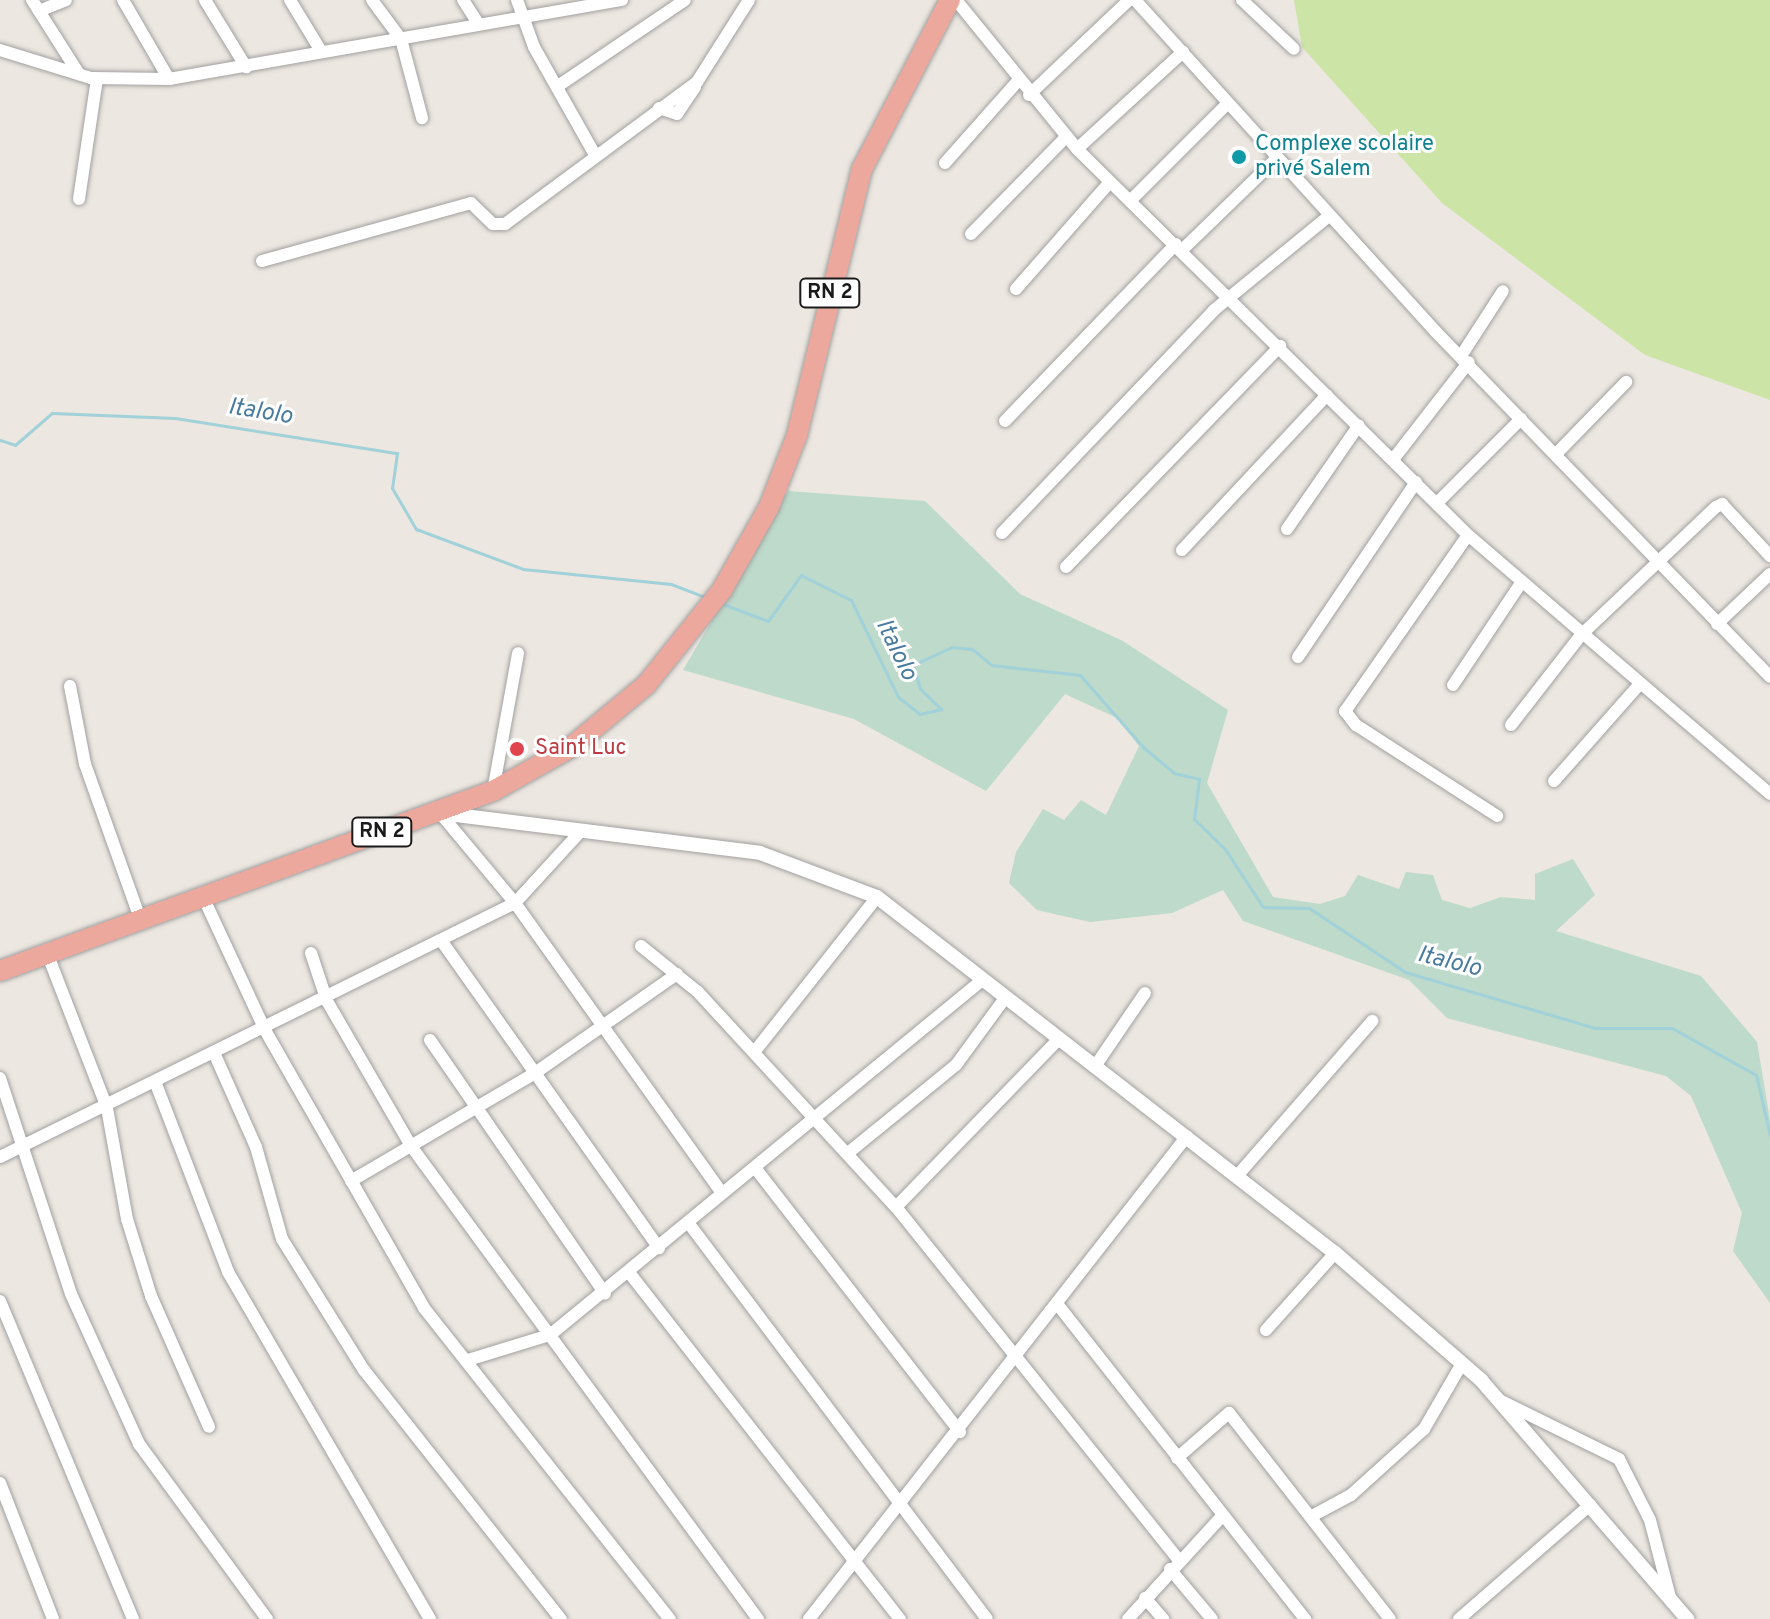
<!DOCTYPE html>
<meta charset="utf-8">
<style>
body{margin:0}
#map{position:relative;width:1770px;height:1619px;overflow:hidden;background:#ece7e0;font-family:Overpass,sans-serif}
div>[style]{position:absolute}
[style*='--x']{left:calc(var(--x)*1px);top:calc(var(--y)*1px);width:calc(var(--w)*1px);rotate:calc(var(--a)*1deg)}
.grass>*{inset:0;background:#cce5a6}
.wetland>*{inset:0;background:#bddaca}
.stream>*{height:3px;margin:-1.5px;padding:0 1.5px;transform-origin:1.5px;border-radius:1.5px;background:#a1d1d9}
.roads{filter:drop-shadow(0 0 2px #a1a1a1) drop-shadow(0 0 2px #a1a1a1)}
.minor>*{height:12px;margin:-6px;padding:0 6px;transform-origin:6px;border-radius:6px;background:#fff}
.tertiary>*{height:14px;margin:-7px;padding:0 7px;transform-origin:7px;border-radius:7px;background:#fff}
.trunk>*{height:20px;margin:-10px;padding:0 10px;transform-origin:10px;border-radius:10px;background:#eda89e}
.dots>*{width:22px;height:22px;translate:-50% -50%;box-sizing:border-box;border:4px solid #fff;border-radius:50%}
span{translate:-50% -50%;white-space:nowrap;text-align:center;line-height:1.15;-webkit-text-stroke:6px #fff;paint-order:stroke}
.shield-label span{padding:2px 6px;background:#fff;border:2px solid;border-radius:6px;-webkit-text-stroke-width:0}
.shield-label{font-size:20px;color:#1a1a1a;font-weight:700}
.culture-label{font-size:22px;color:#0d838f}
.left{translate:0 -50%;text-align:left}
.health-label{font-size:22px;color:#be3a42}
.water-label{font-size:24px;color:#497b9e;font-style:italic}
</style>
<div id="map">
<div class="grass">
<i style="clip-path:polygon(1294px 0,1770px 0,1770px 400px,1645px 355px,1442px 203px,1302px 47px)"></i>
</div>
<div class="wetland">
<i style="clip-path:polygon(788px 491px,925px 501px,1020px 594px,1123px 641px,1228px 710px,1207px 783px,1273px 897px,1320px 904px,1345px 896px,1358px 875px,1399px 889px,1406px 872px,1433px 875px,1442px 900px,1470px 908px,1501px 897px,1535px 900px,1535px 874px,1573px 859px,1595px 895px,1556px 931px,1701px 976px,1757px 1042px,1770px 1120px,1770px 1303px,1733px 1251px,1742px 1213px,1691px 1096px,1666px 1076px,1447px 1018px,1409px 980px,1243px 921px,1223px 890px,1172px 913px,1090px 922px,1037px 910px,1009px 883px,1016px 852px,1043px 809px,1064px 820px,1081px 800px,1106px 815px,1139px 746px,1117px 718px,1065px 694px,986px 791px,854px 719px,683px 670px)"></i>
</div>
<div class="stream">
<i style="--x:0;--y:440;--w:16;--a:18"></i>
<i style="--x:15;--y:445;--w:49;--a:-40.9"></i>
<i style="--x:52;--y:413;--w:123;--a:2.3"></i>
<i style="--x:175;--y:418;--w:225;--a:9"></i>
<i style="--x:397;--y:453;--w:35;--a:98"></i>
<i style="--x:392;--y:488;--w:48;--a:59.7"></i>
<i style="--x:416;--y:529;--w:114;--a:20.5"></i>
<i style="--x:523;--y:569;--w:149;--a:5.8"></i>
<i style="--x:671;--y:584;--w:36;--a:21"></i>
<i style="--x:723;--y:604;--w:48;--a:20.7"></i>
<i style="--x:768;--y:621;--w:57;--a:-54.3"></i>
<i style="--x:801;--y:575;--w:56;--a:26.6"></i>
<i style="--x:851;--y:600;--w:108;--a:64.1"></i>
<i style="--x:898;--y:697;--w:28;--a:38"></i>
<i style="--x:920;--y:714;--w:22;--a:-13"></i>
<i style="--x:941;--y:709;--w:29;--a:-136"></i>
<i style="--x:920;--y:689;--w:25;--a:-106"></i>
<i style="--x:913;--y:665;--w:43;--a:-24.8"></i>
<i style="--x:952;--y:647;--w:20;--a:6"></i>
<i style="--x:972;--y:649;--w:26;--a:39"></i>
<i style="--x:992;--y:665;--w:89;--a:6.5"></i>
<i style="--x:1080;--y:675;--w:96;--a:48.8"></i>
<i style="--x:1143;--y:747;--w:40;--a:40"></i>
<i style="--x:1174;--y:773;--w:26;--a:13"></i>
<i style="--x:1199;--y:779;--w:40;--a:97.1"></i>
<i style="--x:1194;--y:819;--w:43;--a:44.1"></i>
<i style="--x:1225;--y:849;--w:69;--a:56.8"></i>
<i style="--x:1263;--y:907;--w:46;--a:1.2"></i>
<i style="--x:1309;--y:908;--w:115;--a:33.7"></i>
<i style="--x:1405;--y:972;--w:198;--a:16.4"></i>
<i style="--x:1595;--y:1028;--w:77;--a:0"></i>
<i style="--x:1672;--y:1028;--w:96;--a:29.2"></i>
<i style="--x:1756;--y:1075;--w:62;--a:76.9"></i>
</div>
<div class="roads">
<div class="minor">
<i style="--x:32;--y:0;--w:88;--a:57.6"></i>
<i style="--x:123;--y:0;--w:91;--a:59.8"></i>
<i style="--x:205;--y:0;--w:79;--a:58.5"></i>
<i style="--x:290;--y:0;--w:60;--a:58.7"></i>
<i style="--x:372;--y:0;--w:49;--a:53.4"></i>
<i style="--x:401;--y:39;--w:82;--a:75.1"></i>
<i style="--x:463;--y:0;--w:27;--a:57"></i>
<i style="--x:517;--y:0;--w:50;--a:70.1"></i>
<i style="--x:534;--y:47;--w:124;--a:60.5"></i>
<i style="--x:956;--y:0;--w:192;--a:50.9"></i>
<i style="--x:1077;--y:149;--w:549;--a:44.63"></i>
<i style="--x:1468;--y:535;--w:398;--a:40.6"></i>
<i style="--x:1135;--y:0;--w:448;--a:47.8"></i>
<i style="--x:1436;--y:332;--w:480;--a:45.9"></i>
<i style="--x:1242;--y:0;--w:71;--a:43.3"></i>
<i style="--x:39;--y:11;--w:29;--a:-22"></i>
<i style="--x:0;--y:50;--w:95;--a:17.1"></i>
<i style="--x:91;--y:78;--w:78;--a:0.7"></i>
<i style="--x:169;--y:79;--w:460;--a:-9.9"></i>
<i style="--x:558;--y:86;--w:153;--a:-34.1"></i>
<i style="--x:1029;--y:95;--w:138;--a:-43.5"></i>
<i style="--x:659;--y:108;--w:19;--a:18"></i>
<i style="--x:677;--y:114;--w:32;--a:-56"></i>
<i style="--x:1077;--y:149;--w:144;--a:-42.5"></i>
<i style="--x:945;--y:163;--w:108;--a:-48.4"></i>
<i style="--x:79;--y:199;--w:121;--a:-81.5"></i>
<i style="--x:1130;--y:201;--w:137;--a:-45"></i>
<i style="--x:971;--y:234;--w:136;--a:-45.6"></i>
<i style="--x:1182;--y:250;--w:131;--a:-44.1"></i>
<i style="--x:262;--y:261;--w:217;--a:-15.5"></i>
<i style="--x:471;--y:203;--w:30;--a:44"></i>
<i style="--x:493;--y:224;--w:12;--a:0"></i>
<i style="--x:505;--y:224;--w:239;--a:-36.5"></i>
<i style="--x:697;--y:82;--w:97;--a:-57.6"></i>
<i style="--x:1016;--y:289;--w:142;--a:-48.7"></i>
<i style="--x:1461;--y:356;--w:77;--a:-57.1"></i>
<i style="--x:1005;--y:421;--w:246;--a:-46"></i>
<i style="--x:1558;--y:452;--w:98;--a:-45.8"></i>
<i style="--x:1395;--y:457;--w:120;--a:-52.1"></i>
<i style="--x:1437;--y:503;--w:119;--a:-45"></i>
<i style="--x:1287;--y:529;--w:126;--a:-55.3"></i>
<i style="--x:1002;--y:533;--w:308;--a:-46.4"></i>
<i style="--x:1214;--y:310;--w:149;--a:-39.3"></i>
<i style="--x:1468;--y:535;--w:215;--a:124.9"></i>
<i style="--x:1345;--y:711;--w:18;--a:52"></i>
<i style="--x:1356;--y:725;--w:168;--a:32.8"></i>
<i style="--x:1182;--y:550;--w:212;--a:-46.9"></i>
<i style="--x:1066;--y:567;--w:308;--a:-45.9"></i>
<i style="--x:1717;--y:624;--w:73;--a:-43.3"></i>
<i style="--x:1298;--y:657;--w:211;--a:-56"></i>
<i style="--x:1453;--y:685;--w:123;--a:-56.3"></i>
<i style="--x:70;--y:686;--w:79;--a:79.1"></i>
<i style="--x:85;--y:764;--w:167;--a:70.4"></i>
<i style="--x:1511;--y:725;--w:114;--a:-52.1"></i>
<i style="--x:1581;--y:635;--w:186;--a:-43.5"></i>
<i style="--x:1716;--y:507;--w:7;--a:-27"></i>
<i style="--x:1722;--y:504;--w:71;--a:47.3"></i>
<i style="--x:1554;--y:781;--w:127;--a:-48.5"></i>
<i style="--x:493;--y:791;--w:140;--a:-79.7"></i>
<i style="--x:440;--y:813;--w:117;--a:50.2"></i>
<i style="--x:515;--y:903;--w:356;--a:54.5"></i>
<i style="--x:204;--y:899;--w:145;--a:65"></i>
<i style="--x:265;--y:1030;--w:320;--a:60.2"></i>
<i style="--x:424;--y:1308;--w:397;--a:51.7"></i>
<i style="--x:443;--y:943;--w:374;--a:54.7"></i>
<i style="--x:641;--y:946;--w:73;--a:38.9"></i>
<i style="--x:698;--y:992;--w:292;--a:47.4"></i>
<i style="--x:896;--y:1207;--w:451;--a:51.3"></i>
<i style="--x:47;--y:953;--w:166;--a:68.8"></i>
<i style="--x:107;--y:1108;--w:113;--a:79.8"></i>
<i style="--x:127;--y:1219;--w:81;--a:72.7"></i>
<i style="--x:151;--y:1296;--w:143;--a:66.1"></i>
<i style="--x:311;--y:953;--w:51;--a:71.6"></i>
<i style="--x:327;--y:1001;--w:168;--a:59.9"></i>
<i style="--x:411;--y:1146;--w:587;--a:53.74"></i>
<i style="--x:430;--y:1040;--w:308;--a:55.4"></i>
<i style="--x:755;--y:1051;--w:196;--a:-51.6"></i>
<i style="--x:215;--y:1055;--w:101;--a:66"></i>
<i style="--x:256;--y:1147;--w:96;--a:74.2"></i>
<i style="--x:282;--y:1239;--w:155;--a:58"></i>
<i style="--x:364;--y:1370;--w:318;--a:51.7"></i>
<i style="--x:1096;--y:1065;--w:87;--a:-55.8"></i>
<i style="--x:0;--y:1078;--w:227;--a:71.8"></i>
<i style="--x:71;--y:1294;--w:165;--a:65.6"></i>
<i style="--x:139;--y:1444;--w:217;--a:53.8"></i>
<i style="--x:156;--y:1084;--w:201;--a:69"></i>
<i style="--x:228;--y:1272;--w:402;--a:59.8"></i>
<i style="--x:848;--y:1153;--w:139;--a:-39.2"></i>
<i style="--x:956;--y:1065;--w:83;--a:-53.8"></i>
<i style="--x:0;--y:1157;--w:574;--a:-26.25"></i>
<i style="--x:515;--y:903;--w:99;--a:-47.5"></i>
<i style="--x:756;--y:1169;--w:333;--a:52.2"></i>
<i style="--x:1237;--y:1176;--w:206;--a:-48.9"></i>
<i style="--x:351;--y:1181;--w:213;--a:-30.4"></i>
<i style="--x:535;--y:1073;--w:173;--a:-34.9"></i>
<i style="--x:896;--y:1207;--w:234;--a:-45.9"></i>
<i style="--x:690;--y:1225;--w:493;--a:53"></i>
<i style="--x:631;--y:1275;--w:437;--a:52"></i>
<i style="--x:0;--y:1301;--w:345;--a:67.3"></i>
<i style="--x:1058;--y:1305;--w:400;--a:51.8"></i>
<i style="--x:1266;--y:1330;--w:103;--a:-48.1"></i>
<i style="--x:468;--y:1360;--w:86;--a:-17"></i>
<i style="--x:550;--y:1335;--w:558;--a:-39.4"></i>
<i style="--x:1499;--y:1400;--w:134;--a:26.2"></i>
<i style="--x:1619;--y:1459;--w:68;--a:63.1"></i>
<i style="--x:1650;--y:1520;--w:84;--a:75.5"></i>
<i style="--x:1177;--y:1458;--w:69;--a:-40.9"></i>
<i style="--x:1229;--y:1413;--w:261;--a:52"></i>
<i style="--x:0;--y:1483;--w:146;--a:68.7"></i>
<i style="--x:1312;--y:1516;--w:44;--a:-28.3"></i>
<i style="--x:1351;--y:1495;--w:98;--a:-42.1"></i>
<i style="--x:1424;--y:1429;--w:72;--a:-59.9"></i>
<i style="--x:1170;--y:1569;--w:65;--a:50"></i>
<i style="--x:1145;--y:1598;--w:28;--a:49"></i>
<i style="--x:809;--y:1619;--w:613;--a:-51.95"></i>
<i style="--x:1128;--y:1619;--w:139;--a:-47.6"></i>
<i style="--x:1459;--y:1619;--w:174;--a:-41"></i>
</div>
<div class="tertiary">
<i style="--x:440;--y:813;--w:322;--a:7.1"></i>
<i style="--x:760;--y:853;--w:125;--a:20.6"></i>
<i style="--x:877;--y:897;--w:580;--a:37.86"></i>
<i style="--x:1335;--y:1253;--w:194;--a:41"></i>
<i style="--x:1481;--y:1380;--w:316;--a:49.2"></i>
</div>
<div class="trunk">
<i style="--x:0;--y:971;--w:525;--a:-20.06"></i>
<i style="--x:493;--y:791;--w:88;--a:-29.2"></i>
<i style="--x:570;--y:748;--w:99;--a:-39.7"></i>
<i style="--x:646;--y:685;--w:122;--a:-51.3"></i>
<i style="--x:722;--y:590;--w:95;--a:-60.5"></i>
<i style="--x:769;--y:507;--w:77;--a:-68.7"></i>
<i style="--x:797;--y:435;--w:274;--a:-76.3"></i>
<i style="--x:862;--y:169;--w:191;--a:-62.5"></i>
</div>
</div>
<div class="dots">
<i style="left:1239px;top:157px;background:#0f9aa8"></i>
<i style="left:517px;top:749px;background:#e0444e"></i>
</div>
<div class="shield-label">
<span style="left:830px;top:293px">RN 2</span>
<span style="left:382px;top:832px">RN 2</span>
</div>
<div class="culture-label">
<span class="left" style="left:1255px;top:157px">Complexe scolaire<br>privé Salem</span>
</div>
<div class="health-label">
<span class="left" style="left:535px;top:749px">Saint Luc</span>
</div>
<div class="water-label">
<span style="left:260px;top:413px;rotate:9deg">Italolo</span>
<span style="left:895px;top:650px;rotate:64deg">Italolo</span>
<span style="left:1449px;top:963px;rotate:14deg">Italolo</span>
</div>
</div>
